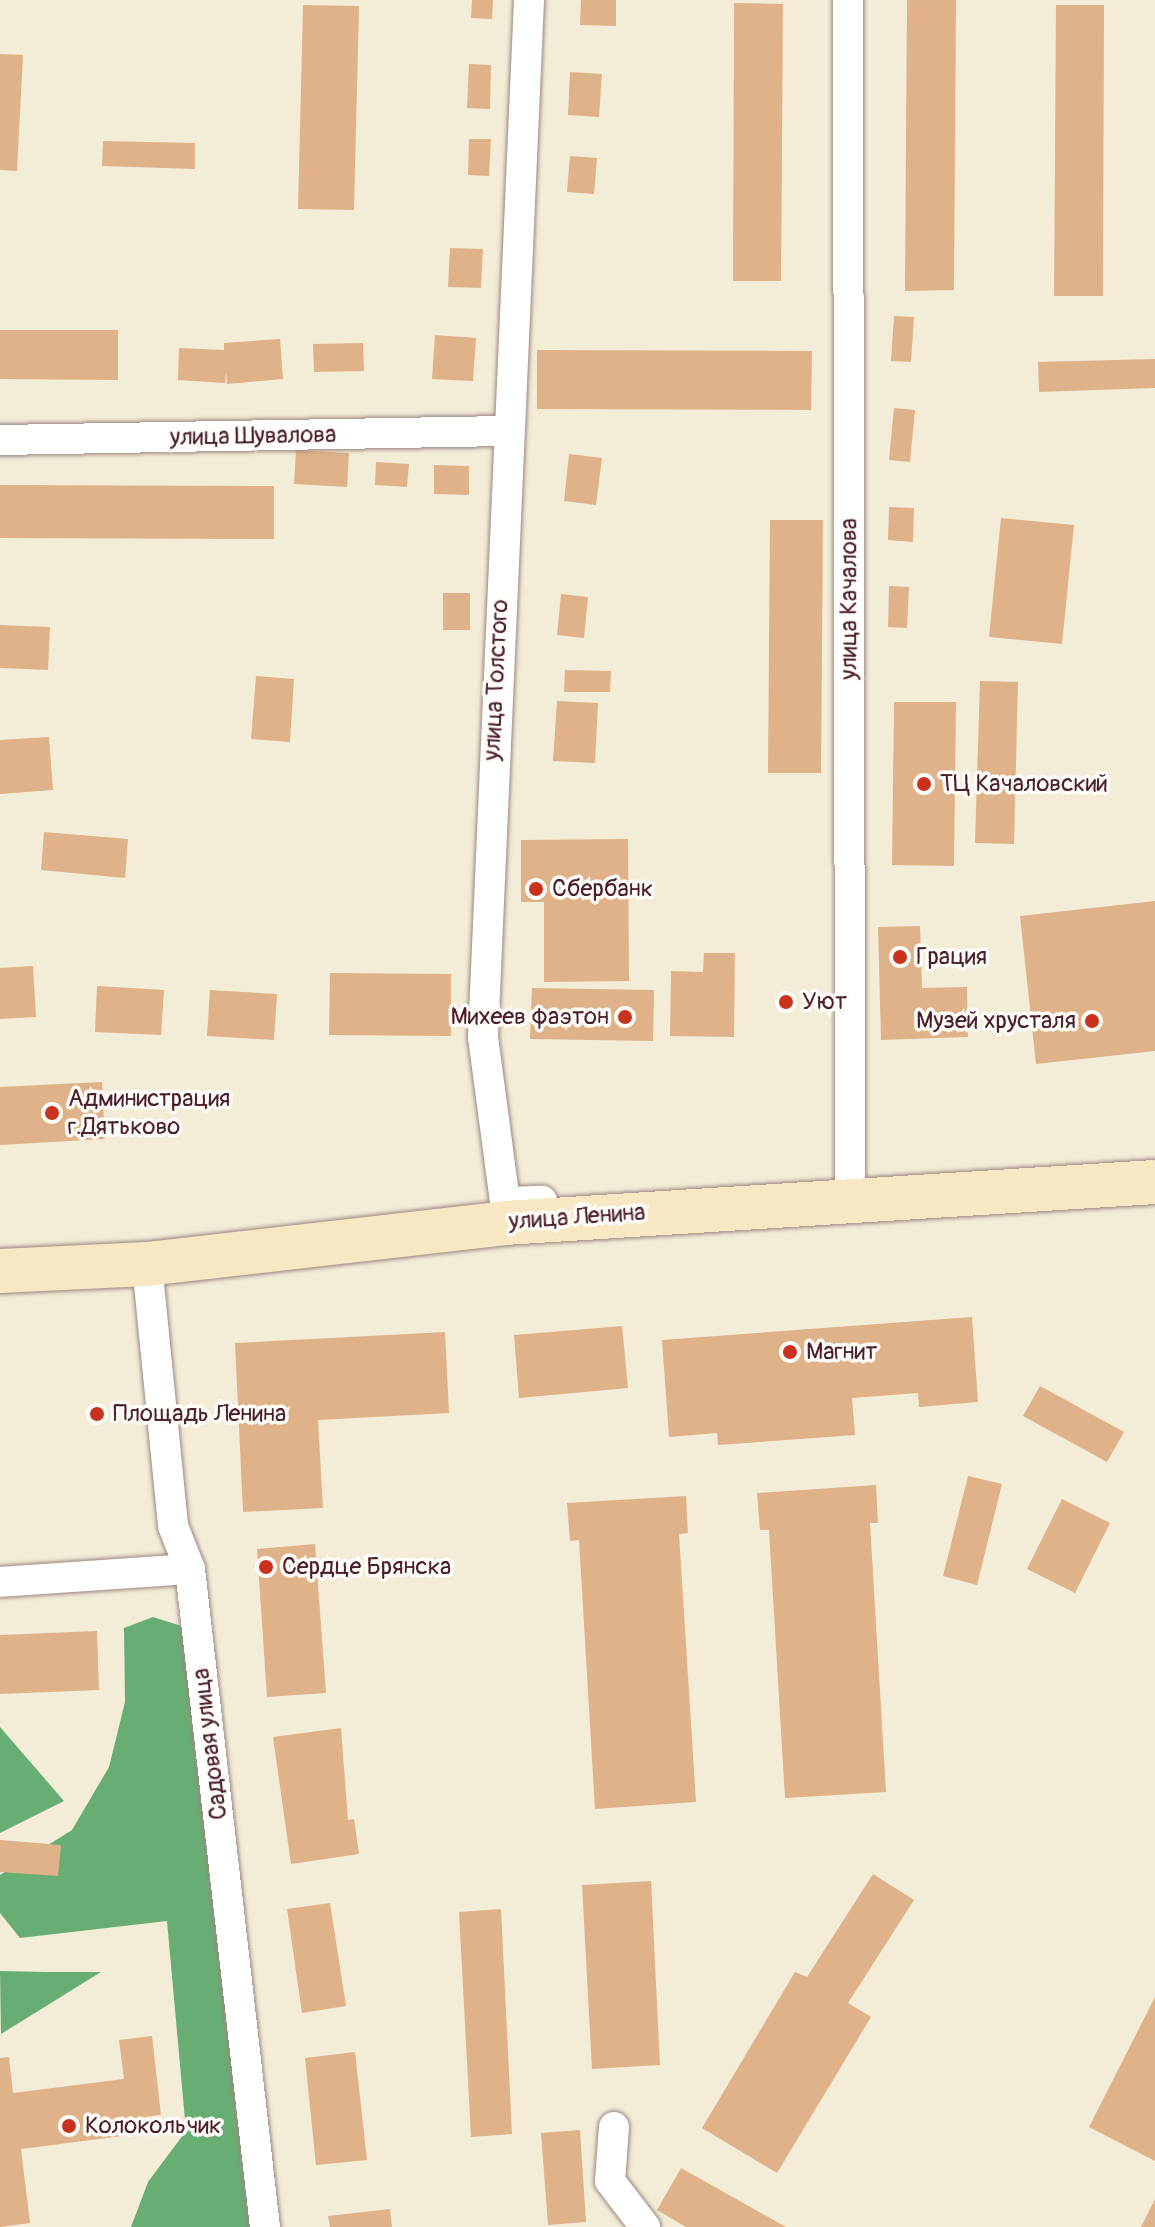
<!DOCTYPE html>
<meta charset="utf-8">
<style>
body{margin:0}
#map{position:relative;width:1155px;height:2227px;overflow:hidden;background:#f3edd7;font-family:Pangolin,sans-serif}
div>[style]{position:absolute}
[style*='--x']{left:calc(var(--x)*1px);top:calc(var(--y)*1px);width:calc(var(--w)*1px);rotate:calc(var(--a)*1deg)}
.forest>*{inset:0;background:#68ae74}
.building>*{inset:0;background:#dfb289}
.roads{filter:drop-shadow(0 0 2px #9e8681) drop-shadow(0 0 2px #9e8681)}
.minor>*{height:30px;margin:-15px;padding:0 15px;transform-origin:15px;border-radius:15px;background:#fff}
.secondary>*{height:44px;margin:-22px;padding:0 22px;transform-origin:22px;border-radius:22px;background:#f7e8c3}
.dots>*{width:22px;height:22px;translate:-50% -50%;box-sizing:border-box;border:4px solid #fdfcf7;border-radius:50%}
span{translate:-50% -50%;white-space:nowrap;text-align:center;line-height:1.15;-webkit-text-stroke:7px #fdfcf7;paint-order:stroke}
.street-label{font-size:24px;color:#4a1f2b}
.poi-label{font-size:24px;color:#4a1f2b}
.left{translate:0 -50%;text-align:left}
.right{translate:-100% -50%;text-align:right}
</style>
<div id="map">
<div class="forest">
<i style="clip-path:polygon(153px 1617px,191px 1629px,261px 2227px,131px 2227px,148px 2182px,186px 2131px,167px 1921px,20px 1938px,0 1913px,0 1875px,72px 1830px,109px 1767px,125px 1702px,124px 1628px)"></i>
<i style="clip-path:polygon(0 1727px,64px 1801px,0 1833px)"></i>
<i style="clip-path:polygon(0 1971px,45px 1972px,101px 1972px,1px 2034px)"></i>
</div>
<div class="building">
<i style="clip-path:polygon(472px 0,493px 0,492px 19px,471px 18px)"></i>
<i style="clip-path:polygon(581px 0,616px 0,616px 26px,580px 25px)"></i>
<i style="clip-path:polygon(907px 0,956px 0,954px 290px,905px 291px)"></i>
<i style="clip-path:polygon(734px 3px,783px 4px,781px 281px,733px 281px)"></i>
<i style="clip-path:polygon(303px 5px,359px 6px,354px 210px,298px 209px)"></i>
<i style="clip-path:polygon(1056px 5px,1104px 5px,1103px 296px,1054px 296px)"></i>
<i style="clip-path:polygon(0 54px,23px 55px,17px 171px,0 170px)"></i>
<i style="clip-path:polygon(469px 64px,491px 65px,490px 109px,467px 108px)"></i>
<i style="clip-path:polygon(570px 72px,602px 74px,599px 117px,568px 115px)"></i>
<i style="clip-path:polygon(469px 139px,491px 139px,489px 176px,468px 175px)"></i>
<i style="clip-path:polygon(103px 141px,195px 143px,195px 169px,102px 166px)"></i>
<i style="clip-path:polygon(570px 156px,597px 158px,594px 194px,567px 192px)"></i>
<i style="clip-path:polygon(450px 248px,483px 249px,481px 288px,448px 287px)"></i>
<i style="clip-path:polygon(894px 316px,914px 317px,911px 362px,891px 361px)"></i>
<i style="clip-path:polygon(0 330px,118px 330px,118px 380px,0 379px)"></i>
<i style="clip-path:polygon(435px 335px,476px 338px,473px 381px,432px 379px)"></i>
<i style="clip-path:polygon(280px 339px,283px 379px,227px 384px,226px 372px,225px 383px,178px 380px,179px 348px,224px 350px,224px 343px)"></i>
<i style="clip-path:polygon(363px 343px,364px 371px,314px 372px,313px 344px)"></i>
<i style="clip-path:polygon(537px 350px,812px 351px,811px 410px,537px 409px)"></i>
<i style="clip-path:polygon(1155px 359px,1155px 388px,1039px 392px,1038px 362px)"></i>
<i style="clip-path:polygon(894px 408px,915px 410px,910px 462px,889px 460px)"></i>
<i style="clip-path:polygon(296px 450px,349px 453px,347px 487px,294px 484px)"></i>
<i style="clip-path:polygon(569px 454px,602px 458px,596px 505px,564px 501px)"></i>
<i style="clip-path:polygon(376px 462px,409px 464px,407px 487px,375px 485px)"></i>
<i style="clip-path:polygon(434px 465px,469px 466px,469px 495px,434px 494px)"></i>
<i style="clip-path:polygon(0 485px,274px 486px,274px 539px,0 538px)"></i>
<i style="clip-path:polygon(889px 507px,914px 508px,913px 542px,888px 540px)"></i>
<i style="clip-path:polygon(1001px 518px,1074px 525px,1062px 644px,989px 637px)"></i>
<i style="clip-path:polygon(770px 520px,823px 520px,821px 773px,768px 773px)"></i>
<i style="clip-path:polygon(889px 586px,909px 587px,907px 628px,888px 627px)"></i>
<i style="clip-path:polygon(443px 593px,470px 593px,470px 630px,443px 630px)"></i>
<i style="clip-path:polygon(561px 594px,588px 597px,584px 638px,557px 635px)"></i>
<i style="clip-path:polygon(0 625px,50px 627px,48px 670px,0 668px)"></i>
<i style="clip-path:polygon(565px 670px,611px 671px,610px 692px,564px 692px)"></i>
<i style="clip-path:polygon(256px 676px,294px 679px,290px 742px,251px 739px)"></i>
<i style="clip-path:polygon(980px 681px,1018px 682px,1014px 844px,975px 843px)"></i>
<i style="clip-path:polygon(557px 701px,598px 703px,595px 763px,553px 761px)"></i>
<i style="clip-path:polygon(894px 702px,956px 702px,954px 866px,892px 865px)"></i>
<i style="clip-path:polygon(49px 737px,53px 790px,0 794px,0 740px)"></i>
<i style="clip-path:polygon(44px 832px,128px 839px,125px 878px,41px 870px)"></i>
<i style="clip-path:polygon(628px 839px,629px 981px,544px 982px,544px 902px,521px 902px,521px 840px)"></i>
<i style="clip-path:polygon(1155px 901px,1155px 1051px,1036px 1064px,1020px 916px)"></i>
<i style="clip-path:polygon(920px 926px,922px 988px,967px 987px,968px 1037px,881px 1040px,878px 927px)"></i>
<i style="clip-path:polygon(704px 953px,735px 953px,734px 1037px,670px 1036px,671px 971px,703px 972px)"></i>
<i style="clip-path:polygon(33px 966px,36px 1017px,0 1019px,0 968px)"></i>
<i style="clip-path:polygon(330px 973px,451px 974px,451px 1036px,329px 1035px)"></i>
<i style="clip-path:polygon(97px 986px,164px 990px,161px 1035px,95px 1032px)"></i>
<i style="clip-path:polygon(532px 988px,654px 990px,653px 1041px,530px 1039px)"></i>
<i style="clip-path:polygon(210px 990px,277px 994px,274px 1040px,207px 1036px)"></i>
<i style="clip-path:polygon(102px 1082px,105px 1139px,0 1145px,0 1087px)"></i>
<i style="clip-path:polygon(972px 1317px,978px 1402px,919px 1407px,918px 1393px,852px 1398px,855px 1435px,718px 1445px,717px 1433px,669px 1437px,662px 1340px)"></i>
<i style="clip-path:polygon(622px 1326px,628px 1388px,519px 1398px,514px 1335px)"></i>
<i style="clip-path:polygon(445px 1332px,449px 1413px,318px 1420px,323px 1508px,243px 1512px,235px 1343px)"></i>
<i style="clip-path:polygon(1040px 1386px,1124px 1432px,1107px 1462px,1023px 1416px)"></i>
<i style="clip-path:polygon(968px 1476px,1002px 1484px,977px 1585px,943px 1576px)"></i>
<i style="clip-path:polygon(876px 1485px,878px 1523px,870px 1523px,886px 1792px,785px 1798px,769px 1530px,760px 1530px,757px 1493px)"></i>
<i style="clip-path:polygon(686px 1496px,688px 1533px,679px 1534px,696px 1802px,595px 1809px,579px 1540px,570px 1541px,567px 1503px)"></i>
<i style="clip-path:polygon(1062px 1499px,1110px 1523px,1075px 1593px,1027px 1569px)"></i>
<i style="clip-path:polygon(315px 1544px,326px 1693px,267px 1697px,257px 1549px)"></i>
<i style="clip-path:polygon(97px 1631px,99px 1690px,0 1694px,0 1635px)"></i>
<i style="clip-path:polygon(341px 1728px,348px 1820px,354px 1819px,359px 1854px,291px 1864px,273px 1737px)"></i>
<i style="clip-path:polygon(0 1840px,61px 1845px,58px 1876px,0 1872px)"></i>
<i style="clip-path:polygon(873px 1874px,914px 1900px,848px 2003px,871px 2017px,777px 2173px,702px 2128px,795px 1972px,807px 1977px)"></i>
<i style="clip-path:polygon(651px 1881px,660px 2065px,592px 2069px,582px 1885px)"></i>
<i style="clip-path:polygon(330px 1903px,346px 2006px,302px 2013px,287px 1909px)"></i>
<i style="clip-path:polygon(501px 1909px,512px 2134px,471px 2137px,459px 1912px)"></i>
<i style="clip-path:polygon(1155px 1997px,1155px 2161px,1089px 2127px)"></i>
<i style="clip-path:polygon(152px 2036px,161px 2115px,137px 2118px,138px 2134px,21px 2149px,30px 2223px,0 2227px,0 2058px,9px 2057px,13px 2093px,124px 2079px,119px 2040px)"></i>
<i style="clip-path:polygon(355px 2052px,367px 2160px,316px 2165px,305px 2058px)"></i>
<i style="clip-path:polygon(580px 2130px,586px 2222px,548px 2225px,541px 2133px)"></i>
<i style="clip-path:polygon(681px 2168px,786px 2227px,686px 2227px,657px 2210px)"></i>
<i style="clip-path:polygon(1155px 2199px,1155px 2227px,1141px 2227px)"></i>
<i style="clip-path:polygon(390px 2209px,392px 2227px,330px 2227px,328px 2216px)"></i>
</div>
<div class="roads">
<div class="minor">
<i style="--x:529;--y:0;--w:1038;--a:92.54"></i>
<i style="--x:483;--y:1037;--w:166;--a:82.4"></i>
<i style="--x:505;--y:1202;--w:37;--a:-2"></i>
<i style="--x:848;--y:0;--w:1197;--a:89.9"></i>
<i style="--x:0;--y:440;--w:507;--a:-1.02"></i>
<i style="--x:147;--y:1264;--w:263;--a:84.3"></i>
<i style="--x:173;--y:1526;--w:46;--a:68.4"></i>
<i style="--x:190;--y:1569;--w:662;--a:83.5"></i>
<i style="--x:0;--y:1582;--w:190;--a:-3.9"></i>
<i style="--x:614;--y:2127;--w:54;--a:94.2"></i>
<i style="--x:610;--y:2181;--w:58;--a:52.7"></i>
</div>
<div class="secondary">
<i style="--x:0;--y:1271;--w:147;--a:-2.7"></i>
<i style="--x:147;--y:1264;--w:360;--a:-6.5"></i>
<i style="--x:505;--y:1223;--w:651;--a:-3.61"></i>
</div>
</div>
<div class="dots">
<i style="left:924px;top:784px;background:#c8321e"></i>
<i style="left:536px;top:889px;background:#c8321e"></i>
<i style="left:900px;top:957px;background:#c8321e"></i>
<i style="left:786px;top:1002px;background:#c8321e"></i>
<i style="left:625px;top:1017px;background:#c8321e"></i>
<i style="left:1092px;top:1021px;background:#c8321e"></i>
<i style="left:52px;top:1113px;background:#c8321e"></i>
<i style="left:790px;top:1352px;background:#c8321e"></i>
<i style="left:97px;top:1414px;background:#c8321e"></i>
<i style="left:266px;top:1567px;background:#c8321e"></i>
<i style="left:69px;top:2126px;background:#c8321e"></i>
</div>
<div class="street-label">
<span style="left:253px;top:436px;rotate:-1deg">улица Шувалова</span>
<span style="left:849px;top:599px;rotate:-90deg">улица Качалова</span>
<span style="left:496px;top:680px;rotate:-87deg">улица Толстого</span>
<span style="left:577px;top:1217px;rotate:-4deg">улица Ленина</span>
<span style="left:210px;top:1744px;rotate:-97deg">Садовая улица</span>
</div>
<div class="poi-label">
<span class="left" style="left:940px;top:784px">ТЦ Качаловский</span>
<span class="left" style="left:552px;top:889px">Сбербанк</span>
<span class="left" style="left:916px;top:957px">Грация</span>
<span class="left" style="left:802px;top:1002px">Уют</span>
<span class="right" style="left:609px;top:1017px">Михеев фаэтон</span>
<span class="right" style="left:1076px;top:1021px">Музей хрусталя</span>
<span class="left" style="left:68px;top:1113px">Администрация<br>г.Дятьково</span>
<span class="left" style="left:806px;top:1352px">Магнит</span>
<span class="left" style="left:113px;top:1414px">Площадь Ленина</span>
<span class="left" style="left:282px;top:1567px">Сердце Брянска</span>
<span class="left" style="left:85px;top:2126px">Колокольчик</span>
</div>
</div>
